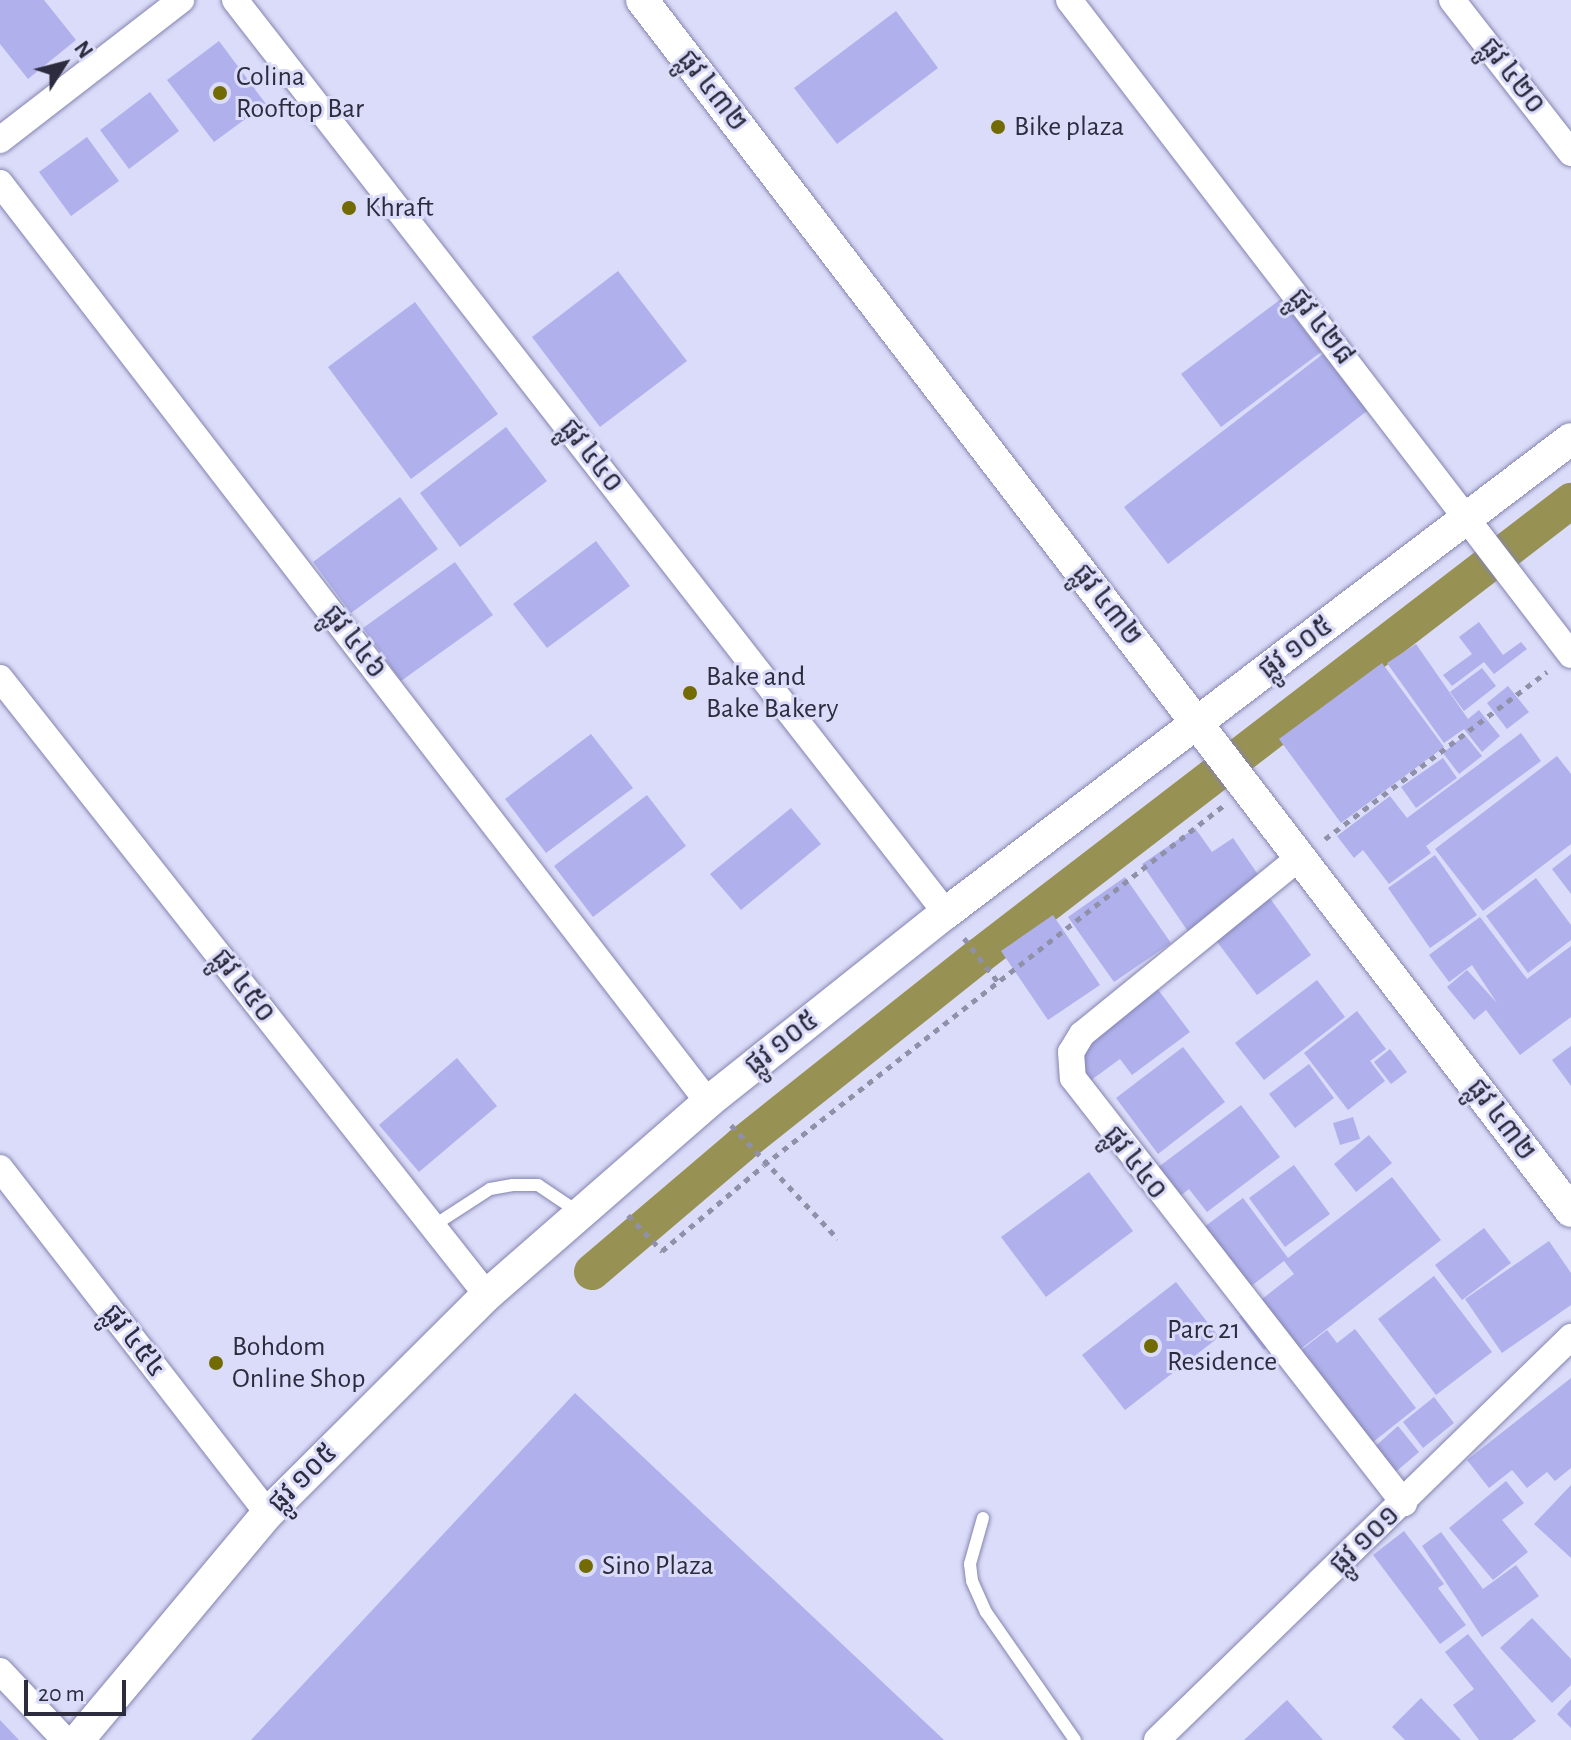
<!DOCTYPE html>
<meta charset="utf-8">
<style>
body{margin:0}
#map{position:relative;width:1571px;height:1740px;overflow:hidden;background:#dbdcf9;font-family:"Alegreya Sans","Noto Sans Khmer",sans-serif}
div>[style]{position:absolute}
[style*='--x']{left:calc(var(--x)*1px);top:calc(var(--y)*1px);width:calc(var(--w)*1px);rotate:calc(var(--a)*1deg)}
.canal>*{height:36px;margin:-18px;padding:0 18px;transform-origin:18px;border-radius:18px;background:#979253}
.building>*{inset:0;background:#b0b0ec}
.path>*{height:5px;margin-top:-2.5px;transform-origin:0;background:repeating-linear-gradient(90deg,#9091a9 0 6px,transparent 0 12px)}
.roads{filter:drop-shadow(0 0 2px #8484b0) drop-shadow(0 0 2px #8484b0)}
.service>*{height:12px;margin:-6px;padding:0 6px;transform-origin:6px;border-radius:6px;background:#fff}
.minor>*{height:26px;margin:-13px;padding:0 13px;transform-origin:13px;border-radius:13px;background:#fff}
.tertiary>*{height:32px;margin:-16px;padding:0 16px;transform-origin:16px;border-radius:16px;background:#fff}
.dots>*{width:22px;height:22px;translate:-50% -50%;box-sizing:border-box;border:4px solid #dbdcf9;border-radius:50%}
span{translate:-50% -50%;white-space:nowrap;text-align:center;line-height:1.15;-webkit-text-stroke:6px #dbdcf9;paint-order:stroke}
.street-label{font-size:28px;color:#2c2c3e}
.poi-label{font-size:28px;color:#2c2c3e}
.left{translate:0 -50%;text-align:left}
.north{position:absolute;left:24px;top:24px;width:80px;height:80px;-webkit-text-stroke:6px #dbdcf9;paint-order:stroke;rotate:54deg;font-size:22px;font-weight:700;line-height:32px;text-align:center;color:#2c2c3e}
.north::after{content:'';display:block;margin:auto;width:28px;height:36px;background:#2c2c3e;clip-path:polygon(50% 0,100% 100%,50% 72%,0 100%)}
.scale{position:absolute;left:24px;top:1680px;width:102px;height:36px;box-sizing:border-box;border:4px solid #2c2c3e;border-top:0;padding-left:10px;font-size:24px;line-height:28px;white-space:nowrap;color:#2c2c3e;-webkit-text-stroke:6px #dbdcf9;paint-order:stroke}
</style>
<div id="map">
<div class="canal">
<i style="--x:592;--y:1272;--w:196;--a:-40.4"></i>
<i style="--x:741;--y:1145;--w:304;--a:-38.5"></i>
<i style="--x:979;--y:956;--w:747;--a:-37.55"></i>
</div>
<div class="building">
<i style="clip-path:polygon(0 0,44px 0,76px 40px,28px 79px,0 44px)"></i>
<i style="clip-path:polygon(896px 11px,938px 68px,837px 144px,794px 88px)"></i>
<i style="clip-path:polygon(219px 41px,266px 104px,214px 142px,167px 80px)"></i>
<i style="clip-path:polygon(150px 92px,179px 131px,129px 169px,100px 130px)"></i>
<i style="clip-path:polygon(87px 137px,119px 181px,71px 216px,39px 172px)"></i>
<i style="clip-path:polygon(618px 271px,687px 361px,600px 427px,532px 337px)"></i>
<i style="clip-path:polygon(1281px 299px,1321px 352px,1221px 427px,1181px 374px)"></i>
<i style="clip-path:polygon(415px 302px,498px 414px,411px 479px,328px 367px)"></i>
<i style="clip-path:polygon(1323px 354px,1367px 411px,1168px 564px,1124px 507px)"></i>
<i style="clip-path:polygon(506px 427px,547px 481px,460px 547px,420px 493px)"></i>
<i style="clip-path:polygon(400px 497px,438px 549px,351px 613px,313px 562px)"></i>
<i style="clip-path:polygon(596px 541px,630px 586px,547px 648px,513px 604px)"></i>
<i style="clip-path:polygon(455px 562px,493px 615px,401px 681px,363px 628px)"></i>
<i style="clip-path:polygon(1479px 622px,1503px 655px,1521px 642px,1527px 649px,1494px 674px,1484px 662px,1452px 686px,1443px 675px,1472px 654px,1459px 637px)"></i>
<i style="clip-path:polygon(1416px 644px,1468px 719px,1479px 710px,1500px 736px,1482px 752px,1464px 729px,1444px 743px,1387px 663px)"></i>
<i style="clip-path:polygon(1382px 663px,1444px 747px,1341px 823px,1279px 739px)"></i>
<i style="clip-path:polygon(1482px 668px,1496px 686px,1464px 711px,1450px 692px)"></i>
<i style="clip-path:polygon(1508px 686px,1529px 712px,1507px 729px,1487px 703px)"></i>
<i style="clip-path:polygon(1521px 733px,1541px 761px,1426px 846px,1431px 853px,1389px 884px,1363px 850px,1354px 858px,1337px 836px,1390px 796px,1407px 818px)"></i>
<i style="clip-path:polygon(591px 734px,633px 788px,546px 853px,505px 799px)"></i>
<i style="clip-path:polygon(1465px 735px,1482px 756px,1459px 774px,1443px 753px)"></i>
<i style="clip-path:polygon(1557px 756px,1571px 774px,1571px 844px,1483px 911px,1435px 849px)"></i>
<i style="clip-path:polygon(1443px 758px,1457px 778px,1416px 808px,1401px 787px)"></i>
<i style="clip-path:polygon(647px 795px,686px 846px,593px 917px,554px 866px)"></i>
<i style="clip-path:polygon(791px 808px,821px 844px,741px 910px,710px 874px)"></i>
<i style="clip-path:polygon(1195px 828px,1212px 852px,1233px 838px,1263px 882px,1189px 933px,1142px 864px)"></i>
<i style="clip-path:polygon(1571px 854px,1571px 894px,1552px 869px)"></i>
<i style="clip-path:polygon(1435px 855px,1477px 915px,1430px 948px,1388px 888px)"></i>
<i style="clip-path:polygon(1125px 877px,1171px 943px,1114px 982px,1068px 917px)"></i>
<i style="clip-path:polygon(1536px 878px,1571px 925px,1571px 940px,1528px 973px,1486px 916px)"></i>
<i style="clip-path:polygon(1267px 894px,1311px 955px,1257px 995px,1212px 935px)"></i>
<i style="clip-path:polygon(1053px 915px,1100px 985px,1048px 1020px,1001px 951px)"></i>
<i style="clip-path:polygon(1480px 917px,1527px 979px,1571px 946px,1571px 1017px,1520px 1055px,1486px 1010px,1474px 1020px,1447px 987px,1467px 970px,1497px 1003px,1472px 965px,1449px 982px,1429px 955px)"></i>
<i style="clip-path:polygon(1317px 980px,1345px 1017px,1264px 1080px,1235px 1043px)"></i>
<i style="clip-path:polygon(1156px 987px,1190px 1032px,1132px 1075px,1120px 1059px,1083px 1086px,1062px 1058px)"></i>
<i style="clip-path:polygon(1357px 1011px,1386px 1049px,1370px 1061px,1385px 1081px,1348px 1110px,1304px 1053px)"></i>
<i style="clip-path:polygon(1571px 1046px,1571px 1086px,1552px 1060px)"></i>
<i style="clip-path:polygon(1183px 1047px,1225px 1102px,1158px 1154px,1116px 1098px)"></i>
<i style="clip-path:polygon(1390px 1049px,1407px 1072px,1391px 1084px,1374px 1062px)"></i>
<i style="clip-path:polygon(457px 1058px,497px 1106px,419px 1172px,379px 1125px)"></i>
<i style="clip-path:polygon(1309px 1064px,1334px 1098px,1295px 1128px,1269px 1094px)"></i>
<i style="clip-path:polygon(1241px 1105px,1280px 1157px,1207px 1212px,1189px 1189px,1179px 1197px,1157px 1168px)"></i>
<i style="clip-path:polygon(1353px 1117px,1360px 1139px,1340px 1145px,1333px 1123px)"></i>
<i style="clip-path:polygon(1369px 1135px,1392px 1163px,1356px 1192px,1334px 1164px)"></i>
<i style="clip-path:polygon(1294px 1165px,1330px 1214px,1285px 1247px,1249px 1198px)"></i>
<i style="clip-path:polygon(1089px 1172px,1133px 1231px,1046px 1297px,1001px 1237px)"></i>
<i style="clip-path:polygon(1392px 1177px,1441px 1240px,1297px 1352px,1283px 1335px,1264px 1350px,1239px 1317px,1294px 1274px,1284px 1261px,1238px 1296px,1192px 1236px,1243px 1198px,1288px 1258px)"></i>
<i style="clip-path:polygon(1484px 1228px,1511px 1263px,1462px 1300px,1435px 1265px)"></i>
<i style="clip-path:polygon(1549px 1241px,1571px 1273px,1571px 1305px,1502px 1353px,1465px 1299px)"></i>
<i style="clip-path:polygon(1434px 1276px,1492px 1352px,1436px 1395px,1378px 1319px)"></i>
<i style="clip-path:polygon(1176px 1282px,1219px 1337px,1125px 1410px,1082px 1355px)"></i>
<i style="clip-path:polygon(1355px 1329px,1416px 1408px,1368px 1446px,1296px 1354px,1327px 1330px,1337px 1343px)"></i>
<i style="clip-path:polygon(1571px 1378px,1571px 1468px,1555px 1481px,1547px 1472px,1527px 1488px,1512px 1470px,1489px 1488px,1467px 1460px)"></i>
<i style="clip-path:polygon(575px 1393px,944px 1740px,251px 1740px)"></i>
<i style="clip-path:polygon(1434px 1397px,1454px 1423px,1423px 1448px,1403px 1422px)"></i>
<i style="clip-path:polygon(1398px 1426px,1419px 1452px,1392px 1475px,1371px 1450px)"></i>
<i style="clip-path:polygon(1506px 1481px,1524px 1503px,1502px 1520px,1528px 1552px,1493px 1580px,1449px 1528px)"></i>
<i style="clip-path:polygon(1571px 1485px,1571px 1558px,1534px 1524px)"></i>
<i style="clip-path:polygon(1404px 1531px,1444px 1584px,1438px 1588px,1466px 1625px,1440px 1644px,1373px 1555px)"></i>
<i style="clip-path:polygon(1441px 1532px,1483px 1589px,1516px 1565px,1539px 1596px,1482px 1637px,1422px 1546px)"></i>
<i style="clip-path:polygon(1532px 1618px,1571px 1659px,1571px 1685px,1552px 1703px,1500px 1648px)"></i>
<i style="clip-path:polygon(1468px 1634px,1536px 1721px,1512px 1740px,1479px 1740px,1453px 1705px,1474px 1689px,1445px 1652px)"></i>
<i style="clip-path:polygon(1421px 1698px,1461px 1740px,1405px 1740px,1392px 1727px)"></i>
<i style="clip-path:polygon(1571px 1699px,1571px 1728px,1557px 1714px)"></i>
<i style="clip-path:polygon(1287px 1700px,1323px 1740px,1244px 1740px)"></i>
<i style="clip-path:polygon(0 1720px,19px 1740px,0 1740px)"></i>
</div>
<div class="path">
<i style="--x:1325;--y:839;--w:278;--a:-37"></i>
<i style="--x:964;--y:938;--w:56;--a:52.3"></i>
<i style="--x:731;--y:1125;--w:156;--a:46.8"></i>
<i style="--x:628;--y:1215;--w:50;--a:46.6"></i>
<i style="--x:662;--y:1251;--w:133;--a:-40.1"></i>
<i style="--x:764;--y:1165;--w:583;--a:-38.03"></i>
</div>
<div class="roads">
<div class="service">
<i style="--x:433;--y:1226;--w:68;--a:-33"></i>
<i style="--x:490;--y:1189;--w:23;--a:-10"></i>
<i style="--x:513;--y:1185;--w:25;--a:0"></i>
<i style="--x:538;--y:1185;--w:48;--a:34"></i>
<i style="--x:983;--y:1518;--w:48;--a:105.8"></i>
<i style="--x:970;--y:1564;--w:17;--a:83"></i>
<i style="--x:972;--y:1581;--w:34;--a:66"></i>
<i style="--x:986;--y:1612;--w:156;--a:55.2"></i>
</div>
<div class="minor">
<i style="--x:235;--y:0;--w:1157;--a:52.09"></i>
<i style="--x:1069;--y:0;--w:825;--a:52.53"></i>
<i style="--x:1452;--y:0;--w:194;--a:52.1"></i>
<i style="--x:0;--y:140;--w:229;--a:-37.7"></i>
<i style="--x:0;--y:183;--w:1160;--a:52.39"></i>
<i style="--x:0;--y:678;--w:786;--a:51.72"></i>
<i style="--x:1300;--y:857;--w:281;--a:140.9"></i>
<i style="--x:1082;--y:1034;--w:21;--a:121"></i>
<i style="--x:1071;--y:1052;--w:26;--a:86"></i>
<i style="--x:1073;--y:1078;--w:539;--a:52.09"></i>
<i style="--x:0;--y:1168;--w:437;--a:52.2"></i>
<i style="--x:0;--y:1671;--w:95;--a:46.7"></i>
<i style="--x:1157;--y:1740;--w:578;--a:-44.23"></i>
</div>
<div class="tertiary">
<i style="--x:642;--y:0;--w:1526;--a:52.51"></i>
<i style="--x:78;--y:1740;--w:296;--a:-50.1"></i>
<i style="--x:268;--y:1513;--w:309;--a:-44.9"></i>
<i style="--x:487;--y:1295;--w:293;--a:-41.1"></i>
<i style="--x:708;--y:1102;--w:304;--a:-38.5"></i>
<i style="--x:946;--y:913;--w:784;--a:-37.18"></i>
</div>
</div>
<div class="dots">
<i style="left:220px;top:93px;background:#726a02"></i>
<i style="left:998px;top:127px;background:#726a02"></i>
<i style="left:349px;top:208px;background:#726a02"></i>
<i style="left:690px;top:693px;background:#726a02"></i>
<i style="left:1151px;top:1346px;background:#726a02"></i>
<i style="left:216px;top:1363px;background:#726a02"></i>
<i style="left:586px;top:1566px;background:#726a02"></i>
</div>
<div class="street-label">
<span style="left:1512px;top:76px;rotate:52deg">ផ្លូវ ៤២០</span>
<span style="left:712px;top:91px;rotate:52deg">ផ្លូវ ៤៣២</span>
<span style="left:1321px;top:327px;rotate:52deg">ផ្លូវ ៤២៨</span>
<span style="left:591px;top:456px;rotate:52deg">ផ្លូវ ៤៤០</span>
<span style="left:1107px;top:605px;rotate:52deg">ផ្លូវ ៤៣២</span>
<span style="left:354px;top:642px;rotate:52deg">ផ្លូវ ៤៤៦</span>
<span style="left:1296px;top:648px;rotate:-37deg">ផ្លូវ ១០៥</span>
<span style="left:243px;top:986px;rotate:52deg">ផ្លូវ ៤៥០</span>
<span style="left:782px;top:1043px;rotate:-38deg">ផ្លូវ ១០៥</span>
<span style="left:1501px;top:1120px;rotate:53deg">ផ្លូវ ៤៣២</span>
<span style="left:1135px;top:1163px;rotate:52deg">ផ្លូវ ៤៤០</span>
<span style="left:134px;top:1341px;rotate:52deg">ផ្លូវ ៤៥៤</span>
<span style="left:303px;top:1478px;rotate:-45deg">ផ្លូវ ១០៥</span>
<span style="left:1365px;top:1540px;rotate:-44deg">ផ្លូវ ១០១</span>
</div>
<div class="poi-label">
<span class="left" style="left:236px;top:93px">Colina<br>Rooftop Bar</span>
<span class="left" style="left:1014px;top:127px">Bike plaza</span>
<span class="left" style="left:365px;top:208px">Khraft</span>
<span class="left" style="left:706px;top:693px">Bake and<br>Bake Bakery</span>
<span class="left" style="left:1167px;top:1346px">Parc 21<br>Residence</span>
<span class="left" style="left:232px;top:1363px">Bohdom<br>Online Shop</span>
<span class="left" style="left:602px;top:1566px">Sino Plaza</span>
</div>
<div class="north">N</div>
<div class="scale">20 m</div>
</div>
